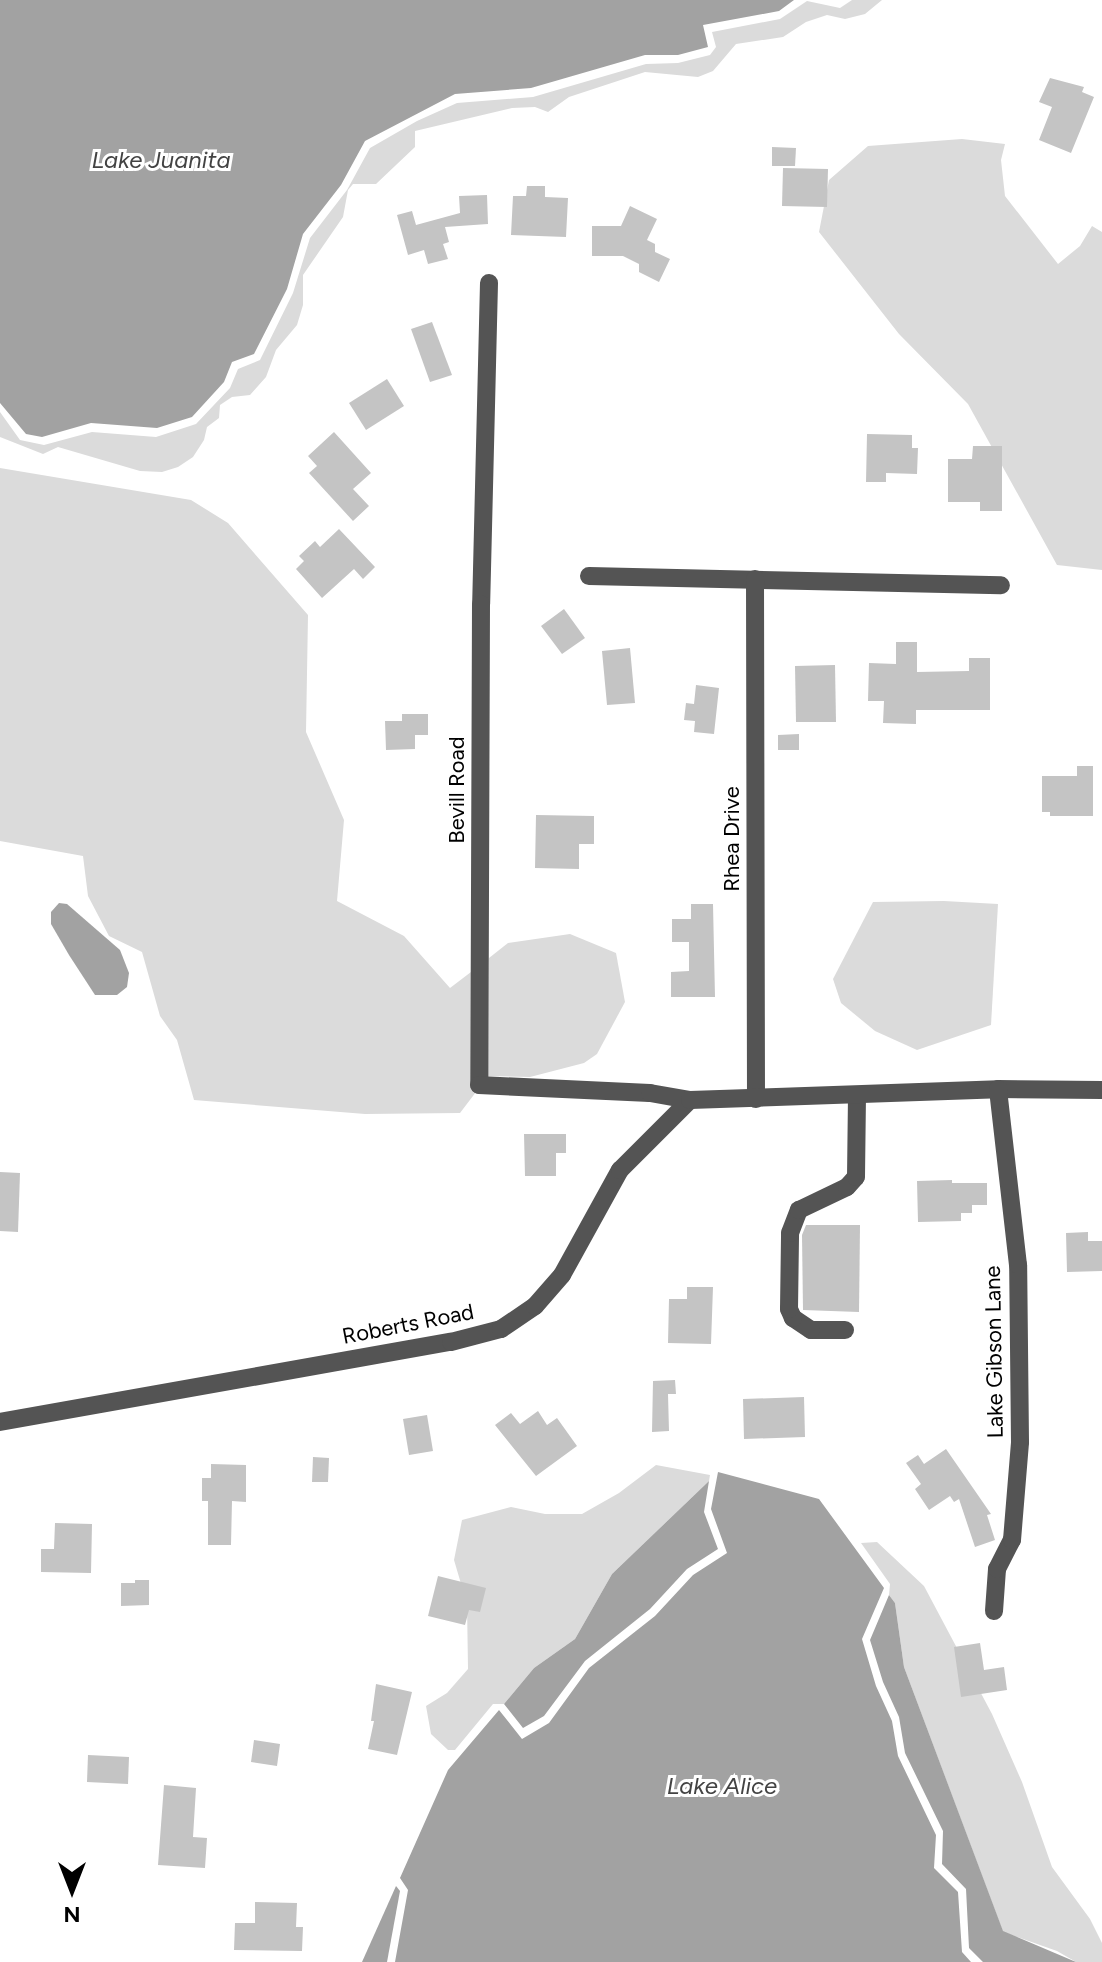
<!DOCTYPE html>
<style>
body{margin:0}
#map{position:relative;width:1102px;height:1962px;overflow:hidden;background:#fff;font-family:Figtree,sans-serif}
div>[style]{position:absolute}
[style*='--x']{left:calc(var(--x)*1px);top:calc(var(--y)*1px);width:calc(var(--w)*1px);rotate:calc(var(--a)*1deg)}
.green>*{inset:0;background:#dbdbdb}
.water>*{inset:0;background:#a2a2a2}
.building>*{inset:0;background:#c4c4c4}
.minor>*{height:18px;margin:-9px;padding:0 9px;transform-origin:9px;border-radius:9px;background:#545454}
span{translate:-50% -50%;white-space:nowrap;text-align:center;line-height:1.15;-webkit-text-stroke:6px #fff;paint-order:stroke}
.street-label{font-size:22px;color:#000}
.water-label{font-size:24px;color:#434343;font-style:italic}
.north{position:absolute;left:32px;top:1850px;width:80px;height:80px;-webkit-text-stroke:6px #fff;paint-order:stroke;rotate:180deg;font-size:22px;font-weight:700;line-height:32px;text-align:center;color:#000}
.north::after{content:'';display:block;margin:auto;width:28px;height:36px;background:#000;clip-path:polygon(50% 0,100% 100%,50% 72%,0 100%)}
</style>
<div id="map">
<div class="green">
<i style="clip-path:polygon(852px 0,882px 0,865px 14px,845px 19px,827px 15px,806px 22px,783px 37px,736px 44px,713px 71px,698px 77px,645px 72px,569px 97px,548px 112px,535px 107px,512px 108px,415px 131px,415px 147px,376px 184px,353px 184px,348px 190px,343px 217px,303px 275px,303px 305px,297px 325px,276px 350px,266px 377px,250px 395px,232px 397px,220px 405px,219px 418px,207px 427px,204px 440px,193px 457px,178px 467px,162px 472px,140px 471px,58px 447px,43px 454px,0 437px,0 412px,20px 440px,44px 445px,92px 432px,156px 437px,196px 424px,230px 388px,238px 369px,260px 360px,293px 293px,310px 238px,347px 190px,370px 148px,417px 121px,457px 103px,533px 97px,646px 64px,678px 63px,710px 55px,716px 47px,712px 32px,780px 19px,807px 1px,840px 8px)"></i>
<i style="clip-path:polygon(962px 139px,1005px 144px,1001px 160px,1005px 196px,1058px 264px,1080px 246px,1092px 226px,1102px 232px,1102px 570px,1057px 565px,968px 404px,899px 334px,819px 232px,829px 180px,868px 146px)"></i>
<i style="clip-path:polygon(0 468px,191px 500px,228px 523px,308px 615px,306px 732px,344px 820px,337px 901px,404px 936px,450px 988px,471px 972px,476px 1092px,460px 1113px,365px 1114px,194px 1100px,177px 1040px,160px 1016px,142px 952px,109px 936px,88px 896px,83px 856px,0 841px)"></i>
<i style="clip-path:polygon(944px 901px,998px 904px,991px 1025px,917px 1050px,875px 1031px,841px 1003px,833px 979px,873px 902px)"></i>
<i style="clip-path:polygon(570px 934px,616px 953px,625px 1002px,597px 1054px,584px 1063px,530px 1077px,488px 1076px,489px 958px,508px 943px)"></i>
<i style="clip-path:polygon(656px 1465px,710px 1475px,709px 1481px,612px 1574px,575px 1639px,534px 1668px,504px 1704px,493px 1704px,455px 1750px,448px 1750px,431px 1734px,426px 1706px,447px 1693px,468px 1669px,467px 1604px,454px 1560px,462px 1520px,511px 1507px,545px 1514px,582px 1514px,619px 1493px)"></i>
<i style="clip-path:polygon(877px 1542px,924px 1586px,992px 1714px,1022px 1782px,1052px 1867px,1090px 1919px,1102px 1943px,1102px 1962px,1076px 1962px,1057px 1951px,1003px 1932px,904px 1667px,895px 1603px,889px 1595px,890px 1584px,861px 1543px)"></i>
</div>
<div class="water">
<i style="clip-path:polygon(0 0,794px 0,779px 11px,703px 25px,708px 47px,678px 55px,645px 55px,531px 88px,455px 94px,365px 141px,341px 185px,303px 234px,287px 289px,254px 354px,232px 362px,224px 382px,192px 417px,157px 428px,91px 423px,42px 437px,26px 434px,0 403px)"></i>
<i style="clip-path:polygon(59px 903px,67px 904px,120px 950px,129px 973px,127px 987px,117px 995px,95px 995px,69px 955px,51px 924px,51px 912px)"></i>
<i style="clip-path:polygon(718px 1472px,819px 1499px,884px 1588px,862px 1639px,876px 1686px,892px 1721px,898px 1756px,936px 1835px,934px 1868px,958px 1892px,962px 1952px,971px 1962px,395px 1962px,408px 1890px,400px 1878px,448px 1770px,499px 1710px,522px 1739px,549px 1723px,589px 1668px,655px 1616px,693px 1575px,727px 1553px,711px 1509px)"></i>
<i style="clip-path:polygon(709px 1481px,704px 1512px,718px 1549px,687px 1569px,650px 1609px,585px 1661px,544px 1716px,523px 1728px,504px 1704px,534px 1668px,575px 1639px,612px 1574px)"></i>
<i style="clip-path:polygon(889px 1595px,895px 1603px,904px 1667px,1003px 1931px,1076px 1962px,983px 1962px,969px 1948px,966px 1889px,942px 1864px,943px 1831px,905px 1753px,899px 1717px,883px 1682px,870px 1640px)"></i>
<i style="clip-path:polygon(396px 1886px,400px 1891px,387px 1962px,362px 1962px)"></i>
</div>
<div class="building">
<i style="clip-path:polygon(1050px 78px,1084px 87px,1082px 92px,1094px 97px,1071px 153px,1039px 140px,1052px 107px,1039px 102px)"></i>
<i style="clip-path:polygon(772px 147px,796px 148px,795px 166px,772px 166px)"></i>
<i style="clip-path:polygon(783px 168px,828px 169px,827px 207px,782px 206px)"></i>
<i style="clip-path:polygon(527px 186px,545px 186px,545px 197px,568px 198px,566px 237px,511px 235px,513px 196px,526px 196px)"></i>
<i style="clip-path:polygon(487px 195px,488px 224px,445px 227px,449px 242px,443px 244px,448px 259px,428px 264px,424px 250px,408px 255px,397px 215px,412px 211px,416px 225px,460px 213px,459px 196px)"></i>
<i style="clip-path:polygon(630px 206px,657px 219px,647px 240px,655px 244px,655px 252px,670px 259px,659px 282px,639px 272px,639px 264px,623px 256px,592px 256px,592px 226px,621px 226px)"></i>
<i style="clip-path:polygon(432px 322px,452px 375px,430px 382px,411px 329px)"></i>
<i style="clip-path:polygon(387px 379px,404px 406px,366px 430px,349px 403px)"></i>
<i style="clip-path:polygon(334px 432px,371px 473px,353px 489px,369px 506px,353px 521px,309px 473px,317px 466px,308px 456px)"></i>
<i style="clip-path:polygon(867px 434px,912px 435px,912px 448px,918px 448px,917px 474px,886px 473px,886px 482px,866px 482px)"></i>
<i style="clip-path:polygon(973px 446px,1002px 446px,1002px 511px,980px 511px,980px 502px,948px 502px,948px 459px,972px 459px)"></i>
<i style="clip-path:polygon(339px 529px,375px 567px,363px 579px,354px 569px,322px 598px,296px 569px,304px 561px,299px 556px,315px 541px,320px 547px)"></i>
<i style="clip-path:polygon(564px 609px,585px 638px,562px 654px,541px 626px)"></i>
<i style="clip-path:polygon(896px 642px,917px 642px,917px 672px,969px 671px,969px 658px,990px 658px,990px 710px,916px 710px,916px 724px,883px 723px,884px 701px,868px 701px,869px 663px,896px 664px)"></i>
<i style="clip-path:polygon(630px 648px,635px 703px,607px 705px,602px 651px)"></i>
<i style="clip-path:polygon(835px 665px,836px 722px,796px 722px,795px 666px)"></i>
<i style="clip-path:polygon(696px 685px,719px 688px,714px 734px,694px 732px,695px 721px,684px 720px,686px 703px,694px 704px)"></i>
<i style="clip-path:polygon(402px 714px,428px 714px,428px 735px,415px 735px,415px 749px,386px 750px,385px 721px,402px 721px)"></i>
<i style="clip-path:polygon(799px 734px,799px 750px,778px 750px,778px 735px)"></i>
<i style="clip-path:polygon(1077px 766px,1093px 766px,1093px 816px,1050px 816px,1050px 812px,1042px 812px,1042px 776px,1077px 776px)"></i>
<i style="clip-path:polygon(536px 815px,594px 816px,594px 844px,579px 844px,579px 869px,535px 868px)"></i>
<i style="clip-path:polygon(691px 904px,713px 904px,715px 997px,671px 997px,671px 972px,689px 971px,689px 942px,672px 942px,672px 919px,691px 919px)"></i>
<i style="clip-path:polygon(524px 1134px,566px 1134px,566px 1153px,556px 1153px,556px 1176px,525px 1176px)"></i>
<i style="clip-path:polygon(0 1172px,20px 1173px,18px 1232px,0 1231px)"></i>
<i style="clip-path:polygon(952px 1180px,952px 1183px,987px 1183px,987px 1205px,972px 1205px,972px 1213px,961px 1213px,961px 1221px,918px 1222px,917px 1181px)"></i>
<i style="clip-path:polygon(806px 1225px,860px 1225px,859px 1312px,803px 1310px,802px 1235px)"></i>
<i style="clip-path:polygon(1088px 1232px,1088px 1241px,1102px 1241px,1102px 1271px,1067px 1272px,1066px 1233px)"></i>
<i style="clip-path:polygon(687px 1287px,713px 1287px,711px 1344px,668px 1343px,669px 1299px,687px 1299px)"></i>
<i style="clip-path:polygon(675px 1380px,676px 1394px,668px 1394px,669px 1431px,652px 1432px,653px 1381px)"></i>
<i style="clip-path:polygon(804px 1397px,805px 1437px,744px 1439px,743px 1399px)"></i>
<i style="clip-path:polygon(538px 1411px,547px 1425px,557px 1418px,577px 1446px,536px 1476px,495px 1425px,511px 1413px,520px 1424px)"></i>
<i style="clip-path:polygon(427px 1415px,433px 1451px,409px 1455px,403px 1419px)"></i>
<i style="clip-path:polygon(946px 1449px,991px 1514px,987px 1515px,995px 1540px,975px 1547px,959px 1499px,954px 1502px,950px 1496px,929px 1510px,915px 1489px,921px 1484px,906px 1463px,918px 1455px,924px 1464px)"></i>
<i style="clip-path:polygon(313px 1457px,329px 1458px,328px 1482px,312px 1482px)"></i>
<i style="clip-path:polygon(211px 1464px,246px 1465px,246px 1502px,232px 1501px,231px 1545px,208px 1545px,208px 1501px,202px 1501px,202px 1478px,211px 1478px)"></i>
<i style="clip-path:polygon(55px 1523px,92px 1524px,91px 1573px,41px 1572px,41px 1549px,54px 1549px)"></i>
<i style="clip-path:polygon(438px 1576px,486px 1588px,480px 1612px,469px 1610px,465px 1625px,428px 1616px)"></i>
<i style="clip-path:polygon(135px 1580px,149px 1580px,149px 1605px,121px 1606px,121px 1583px,135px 1583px)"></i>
<i style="clip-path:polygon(980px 1643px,984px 1670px,1004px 1667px,1007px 1690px,961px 1697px,954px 1647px)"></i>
<i style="clip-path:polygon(376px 1684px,412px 1692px,397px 1755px,368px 1749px,374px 1721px,371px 1721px)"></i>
<i style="clip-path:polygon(254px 1740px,280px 1744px,277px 1766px,251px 1762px)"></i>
<i style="clip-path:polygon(88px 1755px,129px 1757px,128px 1784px,87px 1782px)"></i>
<i style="clip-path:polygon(164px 1785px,196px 1788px,193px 1837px,207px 1838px,205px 1868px,158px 1865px)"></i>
<i style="clip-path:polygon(255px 1902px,297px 1903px,296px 1927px,303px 1927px,302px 1951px,234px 1950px,235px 1923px,255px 1923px)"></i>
</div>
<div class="minor">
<i style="--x:489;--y:283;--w:321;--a:91.4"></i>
<i style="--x:481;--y:604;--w:481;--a:90.2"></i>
<i style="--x:479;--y:1085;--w:171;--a:2.7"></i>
<i style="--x:650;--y:1093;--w:41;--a:9.9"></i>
<i style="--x:589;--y:576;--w:412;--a:1.3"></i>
<i style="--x:755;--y:579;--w:520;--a:89.89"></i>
<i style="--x:845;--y:1330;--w:34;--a:180"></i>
<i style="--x:811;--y:1330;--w:22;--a:-146"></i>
<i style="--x:793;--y:1318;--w:10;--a:-114"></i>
<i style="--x:789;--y:1309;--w:76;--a:-89.2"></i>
<i style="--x:790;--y:1233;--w:25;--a:-69"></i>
<i style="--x:799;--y:1210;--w:53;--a:-25.6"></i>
<i style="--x:847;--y:1187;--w:13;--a:-48"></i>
<i style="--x:856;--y:1177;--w:82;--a:-89.3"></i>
<i style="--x:0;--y:1422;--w:458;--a:-10.1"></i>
<i style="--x:451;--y:1342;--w:52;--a:-14.6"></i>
<i style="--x:501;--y:1329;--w:41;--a:-34.1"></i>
<i style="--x:535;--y:1306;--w:41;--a:-48.9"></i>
<i style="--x:562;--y:1275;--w:120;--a:-61.1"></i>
<i style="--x:620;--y:1170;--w:99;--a:-45"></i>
<i style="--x:690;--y:1100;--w:308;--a:-2"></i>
<i style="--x:998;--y:1089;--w:104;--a:0.6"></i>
<i style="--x:994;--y:1611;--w:42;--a:-85.9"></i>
<i style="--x:997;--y:1569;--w:33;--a:-63"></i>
<i style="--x:1012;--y:1540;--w:98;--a:-85.3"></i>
<i style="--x:1020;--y:1442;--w:177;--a:-90.6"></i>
<i style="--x:1018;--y:1265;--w:177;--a:-96.5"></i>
</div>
<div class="street-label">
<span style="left:457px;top:790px;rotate:-90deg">Bevill Road</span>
<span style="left:732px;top:839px;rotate:-90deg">Rhea Drive</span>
<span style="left:408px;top:1324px;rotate:-11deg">Roberts Road</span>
<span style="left:994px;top:1352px;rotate:-91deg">Lake Gibson Lane</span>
</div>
<div class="water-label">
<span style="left:161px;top:160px">Lake Juanita</span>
<span style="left:722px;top:1786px">Lake Alice</span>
</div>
<div class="north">N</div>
</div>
